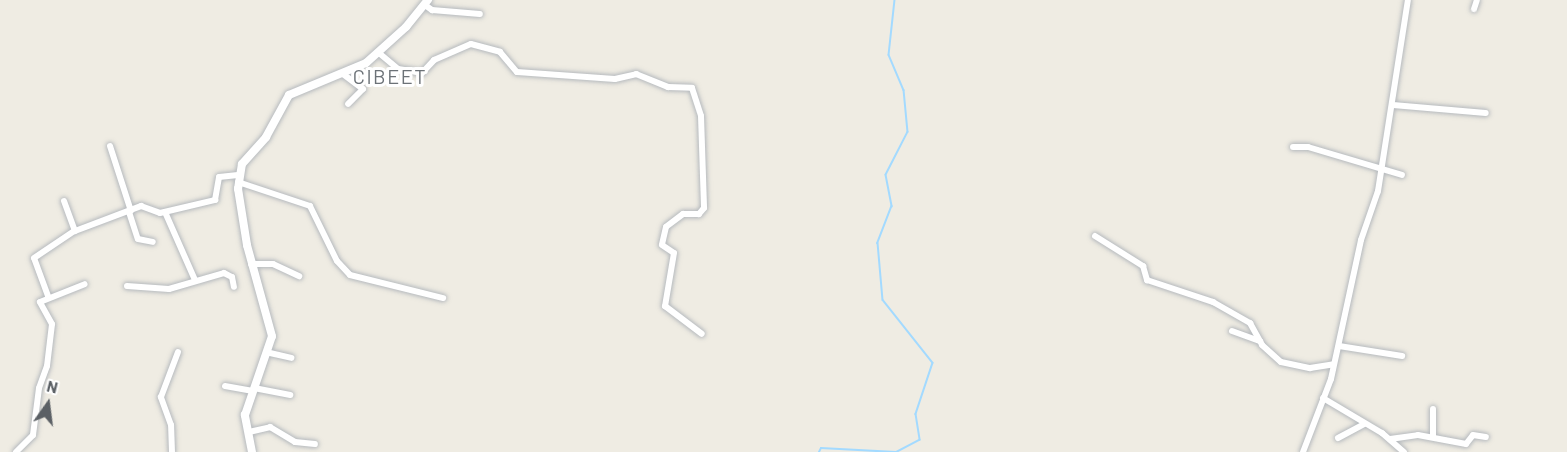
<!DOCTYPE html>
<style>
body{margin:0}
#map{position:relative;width:1567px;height:452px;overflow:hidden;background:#efece3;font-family:Barlow,sans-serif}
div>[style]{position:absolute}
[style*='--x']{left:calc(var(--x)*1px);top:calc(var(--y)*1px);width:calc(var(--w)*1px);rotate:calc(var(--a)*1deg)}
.stream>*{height:1.5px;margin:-0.75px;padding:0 0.75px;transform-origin:0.75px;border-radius:0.75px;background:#a3daff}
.roads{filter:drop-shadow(0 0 2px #b6babe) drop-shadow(0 0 2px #b6babe)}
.street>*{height:6px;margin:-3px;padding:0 3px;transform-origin:3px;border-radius:3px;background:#fff}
.secondary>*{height:8px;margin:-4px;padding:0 4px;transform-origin:4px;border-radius:4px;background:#fff}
span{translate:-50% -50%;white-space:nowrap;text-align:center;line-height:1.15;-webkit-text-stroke:6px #fff;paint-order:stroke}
.quarter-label{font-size:20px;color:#6c7277;letter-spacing:1.5px}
.north{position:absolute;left:18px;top:374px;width:60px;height:60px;-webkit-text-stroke:4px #fff;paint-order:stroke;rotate:14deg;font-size:16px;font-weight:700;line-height:24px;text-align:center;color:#5b6065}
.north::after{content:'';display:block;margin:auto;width:21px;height:27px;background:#5b6065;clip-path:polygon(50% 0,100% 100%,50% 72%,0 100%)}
</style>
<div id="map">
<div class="stream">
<i style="--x:895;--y:0;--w:55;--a:96.2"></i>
<i style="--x:889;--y:55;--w:38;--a:67"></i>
<i style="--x:904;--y:90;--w:42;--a:84.6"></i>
<i style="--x:908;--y:132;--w:48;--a:117.1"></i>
<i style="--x:886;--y:175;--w:32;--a:79"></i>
<i style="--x:892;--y:206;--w:40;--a:111"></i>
<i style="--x:878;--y:243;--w:57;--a:85"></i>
<i style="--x:883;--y:300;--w:80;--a:51.6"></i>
<i style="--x:933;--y:363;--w:54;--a:108.4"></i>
<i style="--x:916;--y:414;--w:26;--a:81"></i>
<i style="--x:920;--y:440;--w:26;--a:152"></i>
<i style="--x:819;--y:452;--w:4;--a:-63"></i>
<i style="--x:821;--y:448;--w:75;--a:3.1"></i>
</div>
<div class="roads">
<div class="street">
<i style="--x:425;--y:5;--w:9;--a:36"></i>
<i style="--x:432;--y:10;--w:48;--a:4.8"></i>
<i style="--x:1474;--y:9;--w:9;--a:-72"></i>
<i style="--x:379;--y:53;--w:25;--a:40"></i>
<i style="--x:398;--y:69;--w:24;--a:9"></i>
<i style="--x:422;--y:73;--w:18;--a:-47"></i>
<i style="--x:434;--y:60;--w:40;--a:-23.4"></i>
<i style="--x:471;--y:44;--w:30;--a:15"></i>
<i style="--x:500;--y:52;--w:26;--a:50"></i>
<i style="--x:517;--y:72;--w:98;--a:4.1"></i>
<i style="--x:615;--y:79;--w:22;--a:-13"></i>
<i style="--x:636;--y:74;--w:35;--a:22"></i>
<i style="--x:668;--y:87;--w:24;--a:2"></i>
<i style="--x:692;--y:88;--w:29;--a:72"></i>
<i style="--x:701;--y:116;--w:92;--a:88.1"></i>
<i style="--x:704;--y:208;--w:8;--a:130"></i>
<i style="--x:699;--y:214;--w:16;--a:180"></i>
<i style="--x:683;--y:214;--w:21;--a:143"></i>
<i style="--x:666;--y:227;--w:18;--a:103"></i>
<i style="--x:662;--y:245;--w:14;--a:34"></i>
<i style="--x:674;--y:253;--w:54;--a:99.6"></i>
<i style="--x:665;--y:306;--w:46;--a:37.1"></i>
<i style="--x:343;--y:74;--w:25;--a:37"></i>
<i style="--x:363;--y:89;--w:21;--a:135"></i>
<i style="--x:1393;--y:105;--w:93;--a:4.9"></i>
<i style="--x:110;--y:146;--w:68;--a:72.1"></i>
<i style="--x:1293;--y:147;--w:15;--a:0"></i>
<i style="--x:1308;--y:147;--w:98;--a:16.6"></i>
<i style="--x:238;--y:182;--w:76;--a:18.4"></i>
<i style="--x:310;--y:206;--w:61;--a:63.9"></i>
<i style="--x:337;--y:261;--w:19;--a:47"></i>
<i style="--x:350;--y:275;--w:96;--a:13.9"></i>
<i style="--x:64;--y:201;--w:32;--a:70"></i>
<i style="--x:75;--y:231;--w:71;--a:-20.7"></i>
<i style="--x:141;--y:206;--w:20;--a:20"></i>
<i style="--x:160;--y:213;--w:57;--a:-13.3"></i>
<i style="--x:215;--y:200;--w:23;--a:-80"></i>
<i style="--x:219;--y:177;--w:19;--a:-6"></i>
<i style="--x:129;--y:212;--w:28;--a:72"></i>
<i style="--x:138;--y:239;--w:15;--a:11"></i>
<i style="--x:165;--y:212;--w:74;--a:66.2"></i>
<i style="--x:1095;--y:236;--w:57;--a:32"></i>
<i style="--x:1143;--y:266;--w:15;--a:74"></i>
<i style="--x:1147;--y:280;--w:70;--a:18.4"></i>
<i style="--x:1213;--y:302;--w:43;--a:29.6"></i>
<i style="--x:1250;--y:323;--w:25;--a:61"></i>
<i style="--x:1262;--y:345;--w:25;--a:42"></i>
<i style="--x:1281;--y:362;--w:30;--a:12"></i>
<i style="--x:1310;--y:368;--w:24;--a:-9"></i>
<i style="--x:251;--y:264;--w:22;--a:0"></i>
<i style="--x:273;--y:264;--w:29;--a:25"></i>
<i style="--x:127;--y:286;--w:42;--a:4.1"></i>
<i style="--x:169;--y:289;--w:57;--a:-16.2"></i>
<i style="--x:224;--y:273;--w:9;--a:27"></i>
<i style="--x:232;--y:277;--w:10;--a:79"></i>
<i style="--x:48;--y:296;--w:40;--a:-110.2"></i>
<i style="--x:34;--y:258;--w:48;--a:-34"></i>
<i style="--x:1232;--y:331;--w:30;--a:20"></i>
<i style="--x:1339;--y:346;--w:64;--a:9"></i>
<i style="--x:270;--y:353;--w:22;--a:13"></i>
<i style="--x:225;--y:386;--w:27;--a:10"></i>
<i style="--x:254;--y:388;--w:37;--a:11"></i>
<i style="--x:1323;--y:398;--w:69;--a:30.7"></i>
<i style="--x:1382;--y:433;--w:29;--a:41"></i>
<i style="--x:1433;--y:409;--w:28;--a:90"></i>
<i style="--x:249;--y:432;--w:22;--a:-13"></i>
<i style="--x:270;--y:427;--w:29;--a:31"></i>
<i style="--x:295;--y:442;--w:20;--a:6"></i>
<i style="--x:1338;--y:438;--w:30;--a:-28"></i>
<i style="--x:1390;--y:439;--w:28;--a:-8"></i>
<i style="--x:1418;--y:435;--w:49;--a:10.6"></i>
<i style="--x:1466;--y:444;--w:11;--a:-52"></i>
<i style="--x:1473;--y:435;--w:13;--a:9"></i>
<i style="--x:16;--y:452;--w:24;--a:-45"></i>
<i style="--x:33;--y:435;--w:47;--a:-82.7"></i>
<i style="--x:39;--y:388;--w:23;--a:-70"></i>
<i style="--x:47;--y:366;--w:42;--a:-83.2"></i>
<i style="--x:52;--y:324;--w:25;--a:-119"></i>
<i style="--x:40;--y:302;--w:48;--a:-21.8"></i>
<i style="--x:172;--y:452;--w:27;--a:-92"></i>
<i style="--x:171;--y:425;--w:30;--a:-110"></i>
<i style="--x:161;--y:397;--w:48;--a:-69.3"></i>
<i style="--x:1303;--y:452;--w:78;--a:-69"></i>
<i style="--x:1331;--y:379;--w:142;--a:-77.8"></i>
<i style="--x:1361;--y:240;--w:52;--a:-70.9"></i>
<i style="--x:1378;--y:191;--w:193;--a:-81.1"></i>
</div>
<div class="secondary">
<i style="--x:252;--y:452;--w:38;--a:-101"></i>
<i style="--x:245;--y:415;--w:83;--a:-71.1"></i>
<i style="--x:272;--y:336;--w:94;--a:-105.4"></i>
<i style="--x:247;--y:245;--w:57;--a:-99.1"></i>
<i style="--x:238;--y:189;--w:25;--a:-81"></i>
<i style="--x:242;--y:164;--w:36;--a:-48"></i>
<i style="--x:266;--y:137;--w:48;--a:-61.3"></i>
<i style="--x:289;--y:95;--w:83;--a:-22.6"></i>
<i style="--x:366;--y:63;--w:54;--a:-42"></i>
<i style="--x:406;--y:27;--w:35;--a:-51"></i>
</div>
</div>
<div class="quarter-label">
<span style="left:390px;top:76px">CIBEET</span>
</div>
<div class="north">N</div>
</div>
